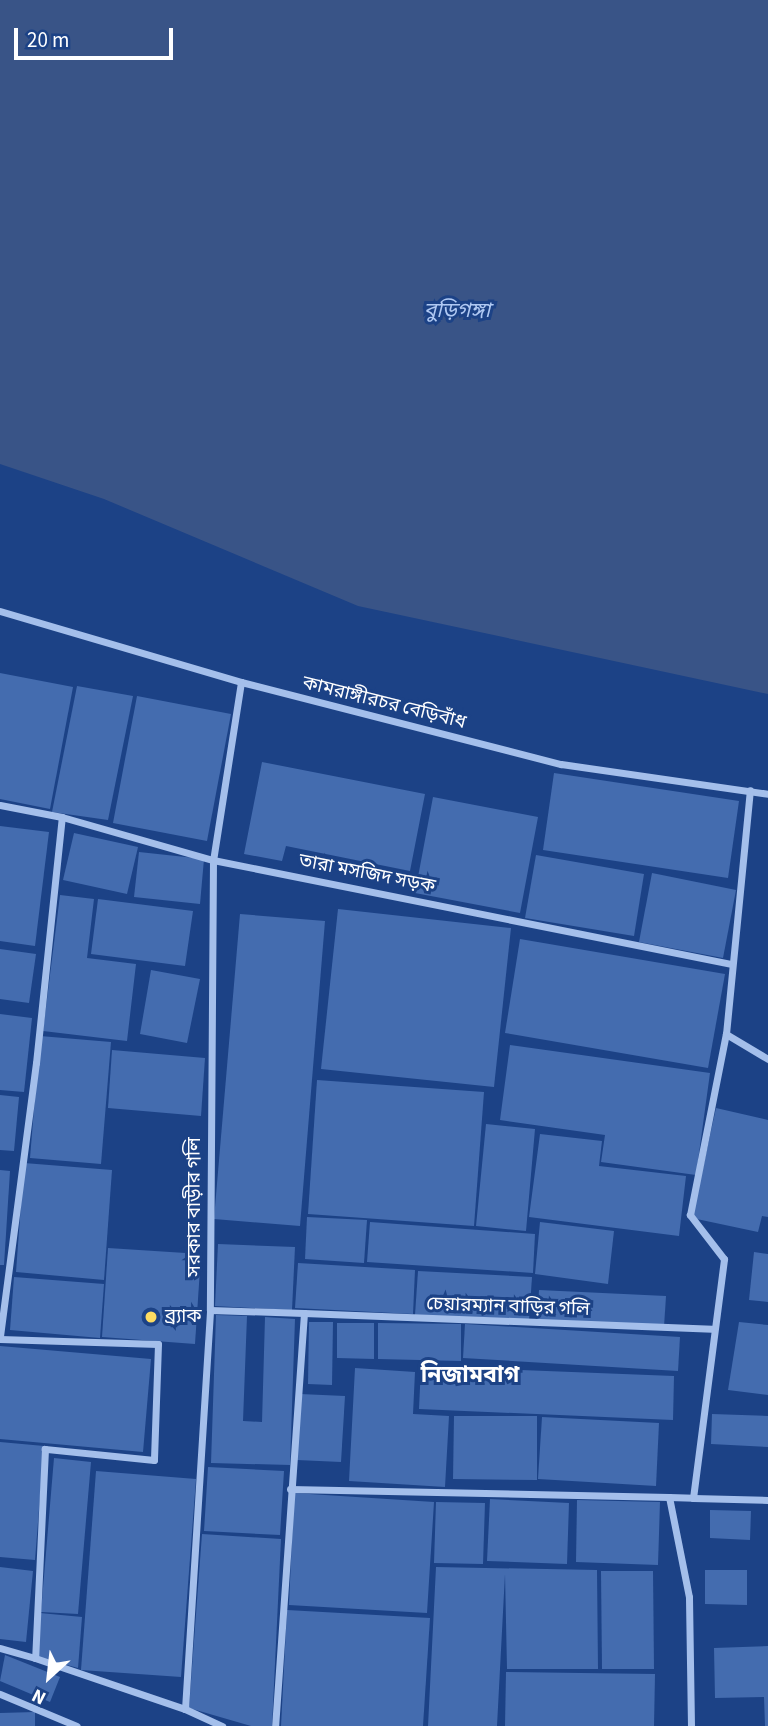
<!DOCTYPE html>
<meta charset="utf-8">
<style>
body{margin:0}
#map{position:relative;width:768px;height:1726px;overflow:hidden;background:#1c4286;font-family:"Source Sans 3","Noto Sans Bengali",sans-serif}
div>[style]{position:absolute}
[style*='--x']{left:calc(var(--x)*1px);top:calc(var(--y)*1px);width:calc(var(--w)*1px);rotate:calc(var(--a)*1deg)}
.water>*{inset:0;background:#395487}
.building>*{inset:0;background:#446caf}
.minor>*{height:7px;margin:-3.5px;padding:0 3.5px;transform-origin:3.5px;border-radius:3.5px;background:#a4bfeb}
.dots>*{width:19px;height:19px;translate:-50% -50%;box-sizing:border-box;border:4px solid #1c4286;border-radius:50%}
span{translate:-50% -50%;white-space:nowrap;text-align:center;line-height:1.15;-webkit-text-stroke:6px #1c4286;paint-order:stroke}
.street-label{font-size:19px;color:#fff}
.poi-label{font-size:19px;color:#fff}
.left{translate:0 -50%;text-align:left}
.water-label{font-size:21px;color:#b0c9f3;font-style:italic}
.quarter-label{font-size:23px;color:#fff;font-weight:700}
.north{position:absolute;left:14px;top:1642px;width:70px;height:70px;-webkit-text-stroke:5px #1c4286;paint-order:stroke;rotate:207deg;font-size:19px;font-weight:700;line-height:28px;text-align:center;color:#fff}
.north::after{content:'';display:block;margin:auto;width:24px;height:32px;background:#fff;clip-path:polygon(50% 0,100% 100%,50% 72%,0 100%)}
.scale{position:absolute;left:14px;top:28px;width:159px;height:32px;box-sizing:border-box;border:4px solid #fff;border-top:0;padding-left:9px;font-size:21px;line-height:24px;white-space:nowrap;color:#fff;-webkit-text-stroke:5px #1c4286;paint-order:stroke}
</style>
<div id="map">
<div class="water">
<i style="clip-path:polygon(0 0,768px 0,768px 694px,358px 606px,104px 499px,0 464px)"></i>
</div>
<div class="building">
<i style="clip-path:polygon(0 673px,73px 687px,50px 809px,0 799px)"></i>
<i style="clip-path:polygon(77px 686px,133px 696px,108px 820px,52px 812px)"></i>
<i style="clip-path:polygon(137px 696px,231px 714px,207px 841px,113px 823px)"></i>
<i style="clip-path:polygon(262px 762px,425px 794px,410px 871px,286px 846px,282px 861px,244px 854px)"></i>
<i style="clip-path:polygon(554px 773px,739px 801px,728px 878px,543px 850px)"></i>
<i style="clip-path:polygon(433px 797px,538px 817px,520px 913px,415px 893px)"></i>
<i style="clip-path:polygon(0 826px,49px 832px,35px 946px,0 941px)"></i>
<i style="clip-path:polygon(74px 833px,138px 847px,127px 894px,63px 880px)"></i>
<i style="clip-path:polygon(139px 852px,204px 859px,200px 904px,134px 897px)"></i>
<i style="clip-path:polygon(536px 855px,644px 874px,634px 936px,525px 918px)"></i>
<i style="clip-path:polygon(652px 873px,736px 890px,723px 958px,639px 942px)"></i>
<i style="clip-path:polygon(60px 895px,94px 899px,87px 958px,136px 964px,127px 1041px,43px 1031px)"></i>
<i style="clip-path:polygon(98px 899px,193px 911px,185px 966px,91px 954px)"></i>
<i style="clip-path:polygon(338px 909px,511px 928px,494px 1087px,321px 1069px)"></i>
<i style="clip-path:polygon(240px 914px,325px 921px,300px 1226px,214px 1219px)"></i>
<i style="clip-path:polygon(520px 939px,725px 974px,708px 1068px,505px 1033px)"></i>
<i style="clip-path:polygon(0 949px,36px 954px,29px 1003px,0 999px)"></i>
<i style="clip-path:polygon(151px 970px,200px 979px,187px 1043px,140px 1034px)"></i>
<i style="clip-path:polygon(0 1014px,32px 1018px,24px 1092px,0 1090px)"></i>
<i style="clip-path:polygon(40px 1036px,111px 1042px,101px 1164px,30px 1158px)"></i>
<i style="clip-path:polygon(510px 1045px,710px 1073px,696px 1175px,601px 1162px,605px 1135px,500px 1120px)"></i>
<i style="clip-path:polygon(112px 1050px,205px 1058px,201px 1116px,108px 1108px)"></i>
<i style="clip-path:polygon(317px 1080px,484px 1092px,474px 1226px,308px 1214px)"></i>
<i style="clip-path:polygon(0 1095px,19px 1097px,14px 1151px,0 1150px)"></i>
<i style="clip-path:polygon(716px 1108px,768px 1120px,768px 1217px,762px 1216px,758px 1232px,692px 1218px)"></i>
<i style="clip-path:polygon(486px 1124px,535px 1129px,526px 1231px,476px 1226px)"></i>
<i style="clip-path:polygon(540px 1134px,602px 1141px,599px 1166px,686px 1176px,679px 1236px,529px 1217px)"></i>
<i style="clip-path:polygon(24px 1163px,112px 1170px,104px 1280px,16px 1272px)"></i>
<i style="clip-path:polygon(0 1170px,10px 1171px,4px 1265px,0 1265px)"></i>
<i style="clip-path:polygon(307px 1217px,367px 1220px,364px 1263px,305px 1259px)"></i>
<i style="clip-path:polygon(370px 1222px,535px 1234px,533px 1273px,367px 1262px)"></i>
<i style="clip-path:polygon(540px 1222px,614px 1231px,608px 1284px,535px 1274px)"></i>
<i style="clip-path:polygon(218px 1244px,295px 1247px,292px 1310px,215px 1306px)"></i>
<i style="clip-path:polygon(108px 1248px,201px 1254px,195px 1344px,102px 1337px)"></i>
<i style="clip-path:polygon(754px 1252px,768px 1254px,768px 1302px,749px 1300px)"></i>
<i style="clip-path:polygon(298px 1263px,415px 1270px,413px 1314px,295px 1308px)"></i>
<i style="clip-path:polygon(418px 1271px,532px 1277px,529px 1321px,415px 1315px)"></i>
<i style="clip-path:polygon(14px 1277px,104px 1284px,100px 1338px,10px 1330px)"></i>
<i style="clip-path:polygon(539px 1290px,666px 1296px,664px 1327px,537px 1320px)"></i>
<i style="clip-path:polygon(216px 1315px,247px 1316px,243px 1421px,262px 1422px,265px 1317px,295px 1319px,290px 1465px,211px 1463px)"></i>
<i style="clip-path:polygon(309px 1322px,333px 1322px,332px 1385px,308px 1384px)"></i>
<i style="clip-path:polygon(739px 1322px,768px 1325px,768px 1395px,728px 1390px)"></i>
<i style="clip-path:polygon(337px 1323px,374px 1323px,374px 1359px,337px 1358px)"></i>
<i style="clip-path:polygon(378px 1323px,461px 1324px,461px 1361px,378px 1359px)"></i>
<i style="clip-path:polygon(465px 1324px,680px 1337px,678px 1371px,463px 1358px)"></i>
<i style="clip-path:polygon(0 1346px,151px 1359px,143px 1452px,0 1439px)"></i>
<i style="clip-path:polygon(421px 1366px,674px 1376px,673px 1420px,419px 1409px)"></i>
<i style="clip-path:polygon(355px 1368px,415px 1372px,413px 1414px,449px 1416px,445px 1487px,349px 1481px)"></i>
<i style="clip-path:polygon(300px 1394px,345px 1396px,341px 1462px,297px 1460px)"></i>
<i style="clip-path:polygon(712px 1414px,768px 1416px,768px 1447px,711px 1444px)"></i>
<i style="clip-path:polygon(454px 1416px,537px 1416px,537px 1480px,453px 1479px)"></i>
<i style="clip-path:polygon(542px 1417px,659px 1423px,656px 1486px,538px 1479px)"></i>
<i style="clip-path:polygon(0 1442px,44px 1446px,35px 1560px,0 1557px)"></i>
<i style="clip-path:polygon(54px 1458px,91px 1462px,78px 1614px,41px 1612px)"></i>
<i style="clip-path:polygon(208px 1467px,284px 1471px,280px 1535px,204px 1531px)"></i>
<i style="clip-path:polygon(96px 1471px,196px 1479px,181px 1677px,81px 1670px)"></i>
<i style="clip-path:polygon(294px 1493px,434px 1502px,427px 1613px,289px 1605px)"></i>
<i style="clip-path:polygon(490px 1499px,569px 1503px,567px 1564px,487px 1561px)"></i>
<i style="clip-path:polygon(577px 1500px,660px 1502px,658px 1565px,576px 1562px)"></i>
<i style="clip-path:polygon(436px 1502px,485px 1503px,483px 1564px,434px 1563px)"></i>
<i style="clip-path:polygon(710px 1510px,751px 1511px,750px 1540px,710px 1538px)"></i>
<i style="clip-path:polygon(202px 1534px,281px 1539px,272px 1726px,251px 1726px,189px 1708px)"></i>
<i style="clip-path:polygon(0 1567px,33px 1571px,26px 1642px,0 1639px)"></i>
<i style="clip-path:polygon(436px 1567px,597px 1570px,598px 1669px,507px 1669px,505px 1574px,497px 1726px,428px 1726px)"></i>
<i style="clip-path:polygon(705px 1570px,747px 1570px,747px 1605px,705px 1604px)"></i>
<i style="clip-path:polygon(601px 1571px,653px 1571px,654px 1669px,602px 1669px)"></i>
<i style="clip-path:polygon(287px 1610px,430px 1618px,423px 1726px,281px 1726px)"></i>
<i style="clip-path:polygon(40px 1613px,82px 1617px,78px 1668px,38px 1657px)"></i>
<i style="clip-path:polygon(768px 1646px,768px 1726px,765px 1726px,764px 1697px,715px 1698px,714px 1648px)"></i>
<i style="clip-path:polygon(5px 1655px,60px 1677px,50px 1702px,0 1681px)"></i>
<i style="clip-path:polygon(506px 1672px,655px 1674px,654px 1726px,505px 1726px)"></i>
<i style="clip-path:polygon(35px 1712px,35px 1726px,0 1726px,0 1713px)"></i>
</div>
<div class="minor">
<i style="--x:0;--y:611;--w:251;--a:16.4"></i>
<i style="--x:241;--y:682;--w:330;--a:14.4"></i>
<i style="--x:561;--y:764;--w:209;--a:8.2"></i>
<i style="--x:241;--y:682;--w:180;--a:98.9"></i>
<i style="--x:213;--y:860;--w:450;--a:90.4"></i>
<i style="--x:210;--y:1310;--w:94;--a:1.8"></i>
<i style="--x:304;--y:1313;--w:414;--a:94"></i>
<i style="--x:0;--y:805;--w:63;--a:11"></i>
<i style="--x:62;--y:817;--w:157;--a:15.9"></i>
<i style="--x:213;--y:860;--w:528;--a:11.35"></i>
<i style="--x:726;--y:1034;--w:49;--a:30.8"></i>
<i style="--x:304;--y:1313;--w:408;--a:2.2"></i>
<i style="--x:0;--y:1336;--w:275;--a:-82.5"></i>
<i style="--x:36;--y:1063;--w:247;--a:-84"></i>
<i style="--x:0;--y:1339;--w:158;--a:1.8"></i>
<i style="--x:158;--y:1344;--w:116;--a:92"></i>
<i style="--x:154;--y:1460;--w:110;--a:-174.2"></i>
<i style="--x:45;--y:1449;--w:209;--a:92.7"></i>
<i style="--x:35;--y:1658;--w:36;--a:-164"></i>
<i style="--x:290;--y:1489;--w:379;--a:1.2"></i>
<i style="--x:693;--y:1498;--w:75;--a:1.5"></i>
<i style="--x:35;--y:1658;--w:158;--a:18.8"></i>
<i style="--x:185;--y:1709;--w:41;--a:24.7"></i>
<i style="--x:0;--y:1694;--w:83;--a:22.6"></i>
<i style="--x:185;--y:1709;--w:400;--a:-86.4"></i>
<i style="--x:691;--y:1726;--w:129;--a:-90.9"></i>
<i style="--x:689;--y:1597;--w:102;--a:-101.3"></i>
<i style="--x:669;--y:1497;--w:24;--a:2"></i>
<i style="--x:693;--y:1498;--w:241;--a:-82.6"></i>
<i style="--x:724;--y:1259;--w:56;--a:-127.7"></i>
<i style="--x:690;--y:1215;--w:185;--a:-78.8"></i>
<i style="--x:726;--y:1034;--w:245;--a:-84.4"></i>
</div>
<div class="dots">
<i style="left:151px;top:1317px;background:#fcdb62"></i>
</div>
<div class="street-label">
<span style="left:384px;top:703px;rotate:14deg">কামরাঙ্গীরচর বেড়িবাঁধ</span>
<span style="left:367px;top:874px;rotate:11deg">তারা মসজিদ সড়ক</span>
<span style="left:195px;top:1207px;rotate:-90deg">সরকার বাড়ীর গলি</span>
<span style="left:508px;top:1307px;rotate:2deg">চেয়ারম্যান বাড়ির গলি</span>
</div>
<div class="poi-label">
<span class="left" style="left:165px;top:1317px">ব্র্যাক</span>
</div>
<div class="water-label">
<span style="left:457px;top:310px">বুড়িগঙ্গা</span>
</div>
<div class="quarter-label">
<span style="left:470px;top:1375px">নিজামবাগ</span>
</div>
<div class="north">N</div>
<div class="scale">20 m</div>
</div>
